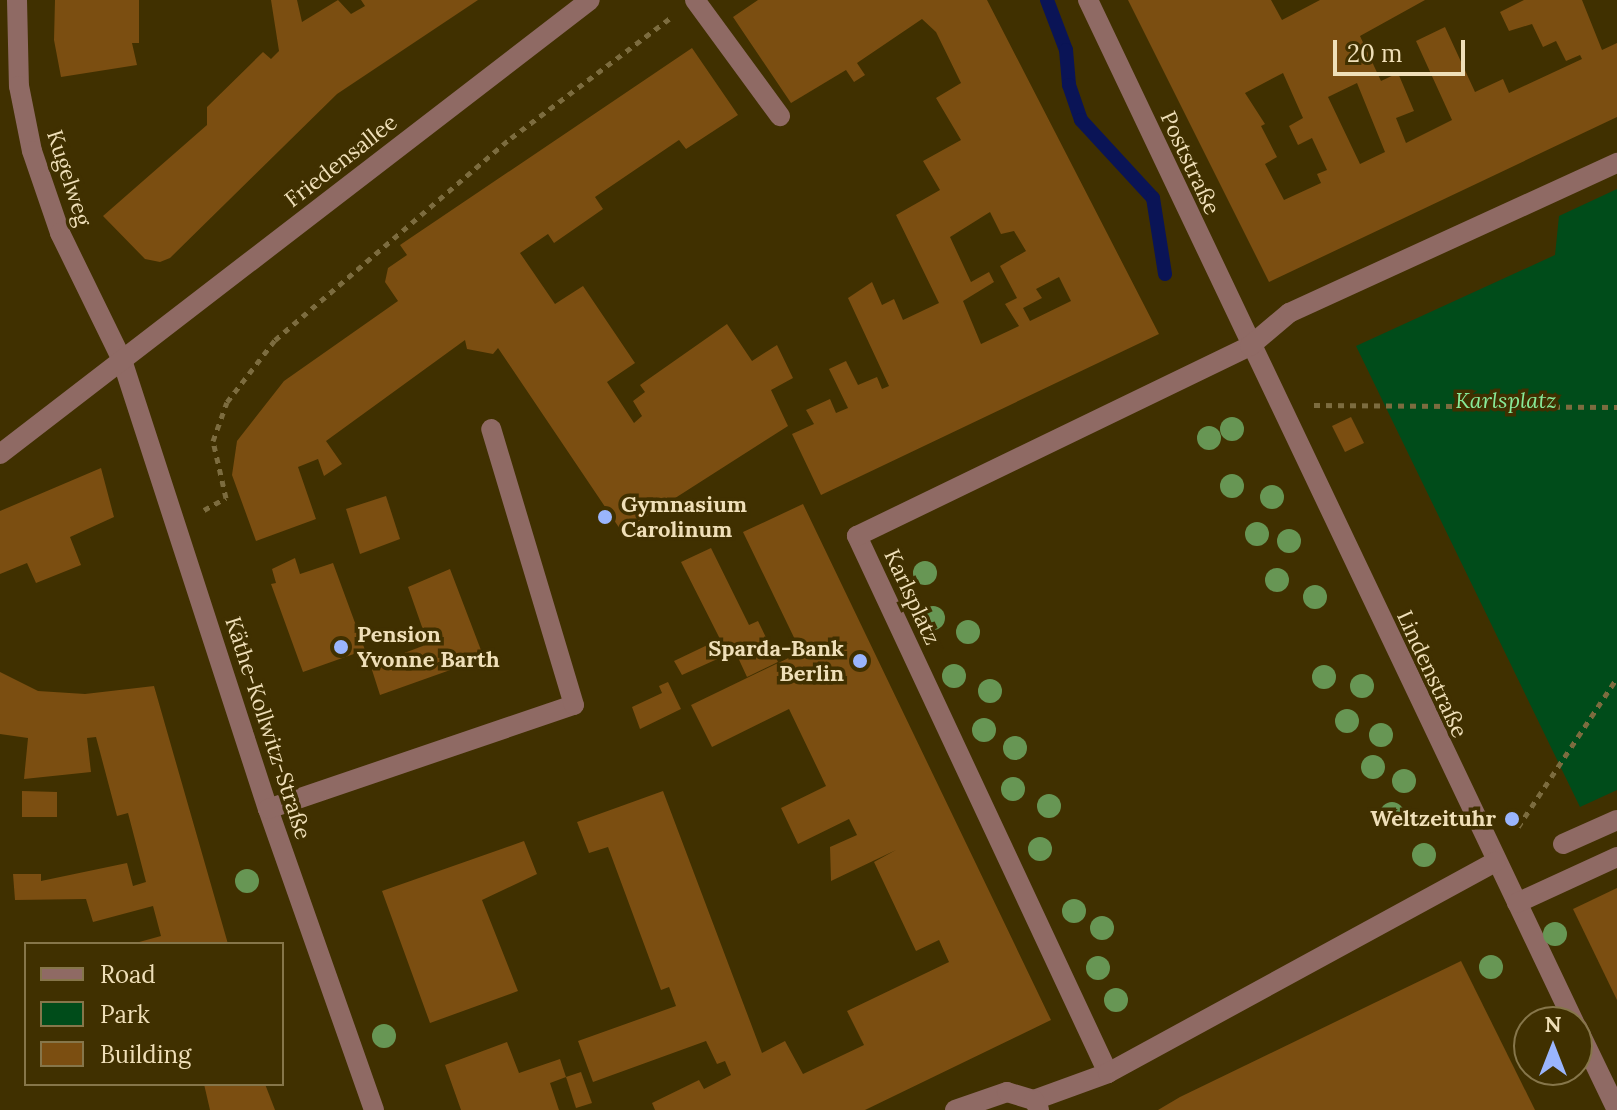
<!DOCTYPE html>
<meta charset="utf-8">
<style>
body{margin:0}
#map{position:relative;width:1617px;height:1110px;overflow:hidden;background:#403000;font-family:Lora,serif}
div>[style]{position:absolute}
[style*='--x']{left:calc(var(--x)*1px);top:calc(var(--y)*1px);width:calc(var(--w)*1px);rotate:calc(var(--a)*1deg)}
.green>*{inset:0;background:#004c1a}
.stream>*{height:14px;margin:-7px;padding:0 7px;transform-origin:7px;border-radius:7px;background:#0a1456}
.building>*{inset:0;background:#7b4e11}
.path>*{height:5px;margin-top:-2.5px;transform-origin:0;background:repeating-linear-gradient(90deg,#7c6c3f 0 6px,transparent 0 12px)}
.minor>*{height:20px;margin:-10px;padding:0 10px;transform-origin:10px;border-radius:10px;background:#8f6a64}
.trees>*{width:24px;height:24px;margin:-12px;border-radius:50%;background:#679654}
.dots>*{width:22px;height:22px;translate:-50% -50%;box-sizing:border-box;border:4px solid #403000;border-radius:50%}
span{translate:-50% -50%;white-space:nowrap;text-align:center;line-height:1.15;-webkit-text-stroke:7px #403000;paint-order:stroke}
.street-label{font-size:22px;color:#efdfb8}
.park-label{font-size:22px;color:#87ea98;font-style:italic}
.poi-label{font-size:22px;color:#efdfb8;font-weight:700}
.left{translate:0 -50%;text-align:left}
.right{translate:-100% -50%;text-align:right}
.legend{position:absolute;left:24px;top:942px;width:260px;height:144px;box-sizing:border-box;background:#403000;border:2px solid #86764a;margin:0;padding:10px 14px;list-style:none;font-size:24px;color:#efdfb8}
.legend li{display:flex;align-items:center;gap:16px;height:40px}
.legend b{width:40px;border:2px solid #86764a}
.north{position:absolute;left:1513px;top:1006px;width:80px;height:80px;box-sizing:border-box;background:#403000;border:2px solid #86764a;border-radius:50%;rotate:0deg;font-size:22px;font-weight:700;line-height:32px;text-align:center;color:#efdfb8}
.north::after{content:'';display:block;margin:auto;width:28px;height:36px;background:#9ab5fd;clip-path:polygon(50% 0,100% 100%,50% 72%,0 100%)}
.scale{position:absolute;left:1333px;top:40px;width:132px;height:36px;box-sizing:border-box;border:4px solid #efdfb8;border-top:0;padding-left:10px;font-size:24px;line-height:28px;white-space:nowrap;color:#efdfb8;-webkit-text-stroke:6px #403000;paint-order:stroke}
</style>
<div id="map">
<div class="green">
<i style="clip-path:polygon(1617px 189px,1617px 790px,1580px 807px,1356px 346px,1555px 255px,1559px 216px)"></i>
</div>
<div class="stream">
<i style="--x:1047;--y:0;--w:53;--a:69.2"></i>
<i style="--x:1066;--y:50;--w:35;--a:85"></i>
<i style="--x:1069;--y:85;--w:37;--a:71"></i>
<i style="--x:1081;--y:120;--w:106;--a:47.3"></i>
<i style="--x:1153;--y:198;--w:77;--a:81"></i>
</div>
<div class="building">
<i style="clip-path:polygon(55px 0,139px 0,139px 43px,132px 43px,137px 65px,61px 77px,54px 40px)"></i>
<i style="clip-path:polygon(271px 0,297px 0,302px 22px,338px 0,351px 14px,365px 6px,361px 0,478px 0,337px 94px,170px 258px,160px 262px,145px 259px,103px 216px,207px 125px,207px 107px,263px 52px,271px 59px,279px 51px)"></i>
<i style="clip-path:polygon(evenodd,758px 0,987px 0,1159px 334px,821px 495px,792px 434px,814px 424px,806px 410px,830px 399px,836px 413px,848px 408px,829px 369px,846px 361px,858px 385px,877px 377px,882px 389px,889px 386px,848px 298px,872px 282px,882px 305px,894px 299px,903px 320px,939px 303px,896px 215px,940px 190px,923px 161px,961px 140px,936px 98px,961px 83px,936px 32px,922px 19px,857px 63px,865px 75px,854px 82px,846px 70px,791px 103px,733px 17px,758px 0,990px 212px,1001px 234px,1014px 231px,1026px 251px,1000px 266px,1017px 298px,1005px 304px,1019px 326px,981px 344px,963px 301px,994px 282px,989px 272px,971px 282px,950px 237px,990px 212px,758px 0,1059px 277px,1071px 301px,1030px 321px,1023px 308px,1042px 298px,1036px 289px,1059px 277px)"></i>
<i style="clip-path:polygon(evenodd,1128px 0,1271px 0,1282px 20px,1320px 0,1425px 0,1360px 36px,1381px 81px,1398px 73px,1414px 111px,1396px 118px,1406px 143px,1452px 120px,1416px 41px,1445px 27px,1475px 92px,1503px 79px,1509px 93px,1582px 59px,1580px 55px,1566px 61px,1556px 41px,1543px 47px,1532px 24px,1509px 31px,1500px 12px,1524px 0,1582px 0,1602px 50px,1617px 43px,1617px 117px,1269px 282px,1128px 0,1283px 73px,1303px 118px,1289px 126px,1298px 145px,1312px 138px,1327px 170px,1317px 174px,1321px 183px,1284px 200px,1265px 164px,1277px 157px,1261px 126px,1265px 124px,1245px 93px,1283px 73px,1128px 0,1357px 83px,1385px 152px,1360px 164px,1328px 97px,1357px 83px)"></i>
<i style="clip-path:polygon(692px 48px,738px 115px,686px 149px,679px 140px,595px 197px,603px 209px,554px 243px,548px 234px,520px 253px,555px 304px,583px 286px,635px 363px,607px 382px,634px 423px,642px 416px,633px 401px,645px 392px,640px 385px,727px 324px,752px 361px,777px 345px,793px 378px,771px 390px,788px 426px,622px 532px,498px 348px,493px 354px,467px 349px,465px 340px,326px 441px,342px 464px,324px 476px,318px 459px,298px 467px,316px 519px,256px 541px,232px 475px,237px 441px,284px 381px,398px 301px,385px 282px,388px 268px,407px 255px,400px 245px)"></i>
<i style="clip-path:polygon(1351px 417px,1364px 443px,1345px 452px,1332px 426px)"></i>
<i style="clip-path:polygon(101px 468px,114px 517px,70px 537px,81px 565px,36px 583px,27px 563px,0 574px,0 511px)"></i>
<i style="clip-path:polygon(386px 496px,400px 539px,360px 554px,346px 509px)"></i>
<i style="clip-path:polygon(803px 504px,1051px 1020px,865px 1110px,655px 1110px,652px 1103px,699px 1080px,704px 1089px,731px 1075px,725px 1061px,717px 1064px,706px 1041px,593px 1082px,578px 1041px,676px 1006px,669px 987px,661px 990px,608px 847px,589px 853px,577px 822px,663px 791px,762px 1053px,785px 1041px,803px 1074px,864px 1045px,847px 1011px,949px 962px,939px 940px,916px 951px,874px 862px,896px 850px,831px 881px,830px 847px,857px 835px,849px 819px,798px 844px,781px 808px,826px 786px,789px 709px,712px 747px,691px 705px,801px 652px,743px 532px)"></i>
<i style="clip-path:polygon(711px 548px,749px 625px,758px 621px,778px 662px,747px 677px,735px 651px,682px 675px,674px 661px,720px 639px,681px 562px)"></i>
<i style="clip-path:polygon(295px 558px,300px 574px,333px 563px,365px 650px,303px 672px,271px 584px,276px 583px,272px 569px)"></i>
<i style="clip-path:polygon(450px 569px,484px 658px,380px 695px,372px 670px,378px 663px,428px 644px,408px 587px)"></i>
<i style="clip-path:polygon(0 672px,38px 691px,85px 694px,154px 686px,228px 944px,132px 944px,161px 936px,153px 906px,93px 922px,86px 899px,15px 900px,13px 874px,41px 874px,41px 881px,127px 863px,133px 886px,146px 882px,128px 813px,117px 816px,96px 737px,87px 738px,91px 772px,24px 779px,28px 738px,0 734px)"></i>
<i style="clip-path:polygon(668px 682px,681px 709px,640px 729px,632px 707px,662px 693px,659px 686px)"></i>
<i style="clip-path:polygon(22px 791px,57px 792px,57px 817px,22px 817px)"></i>
<i style="clip-path:polygon(524px 841px,537px 874px,482px 900px,518px 991px,430px 1023px,382px 891px)"></i>
<i style="clip-path:polygon(1617px 888px,1617px 1000px,1573px 909px)"></i>
<i style="clip-path:polygon(1461px 961px,1535px 1110px,1158px 1110px,1180px 1097px)"></i>
<i style="clip-path:polygon(507px 1042px,519px 1073px,560px 1059px,566px 1077px,550px 1083px,559px 1110px,461px 1110px,445px 1065px)"></i>
<i style="clip-path:polygon(581px 1072px,592px 1103px,576px 1108px,566px 1077px)"></i>
<i style="clip-path:polygon(204px 1084px,265px 1084px,275px 1110px,210px 1110px)"></i>
</div>
<div class="path">
<i style="--x:1314;--y:405;--w:303;--a:0.4"></i>
<i style="--x:204;--y:510;--w:25;--a:-29"></i>
<i style="--x:226;--y:498;--w:58;--a:-102.8"></i>
<i style="--x:213;--y:441;--w:41;--a:-70.3"></i>
<i style="--x:227;--y:402;--w:78;--a:-52.3"></i>
<i style="--x:275;--y:340;--w:311;--a:-40.6"></i>
<i style="--x:511;--y:138;--w:199;--a:-37"></i>
<i style="--x:1518;--y:827;--w:179;--a:-56.4"></i>
</div>
<div class="minor">
<i style="--x:17;--y:0;--w:86;--a:88.7"></i>
<i style="--x:19;--y:86;--w:66;--a:78.7"></i>
<i style="--x:32;--y:151;--w:87;--a:71.1"></i>
<i style="--x:60;--y:233;--w:141;--a:64"></i>
<i style="--x:122;--y:360;--w:472;--a:72"></i>
<i style="--x:268;--y:809;--w:319;--a:70.6"></i>
<i style="--x:695;--y:0;--w:144;--a:53.8"></i>
<i style="--x:1088;--y:0;--w:1132;--a:64.57"></i>
<i style="--x:0;--y:454;--w:744;--a:-37.58"></i>
<i style="--x:268;--y:809;--w:323;--a:-18.8"></i>
<i style="--x:574;--y:705;--w:288;--a:-106.7"></i>
<i style="--x:1563;--y:844;--w:59;--a:-24"></i>
<i style="--x:1517;--y:903;--w:110;--a:-24.7"></i>
<i style="--x:1577;--y:1027;--w:92;--a:64.3"></i>
<i style="--x:1108;--y:1073;--w:593;--a:-115.05"></i>
<i style="--x:857;--y:536;--w:437;--a:-25.8"></i>
<i style="--x:1250;--y:346;--w:51;--a:-40.2"></i>
<i style="--x:1289;--y:313;--w:361;--a:-24.6"></i>
<i style="--x:1034;--y:1100;--w:79;--a:-20"></i>
<i style="--x:1108;--y:1073;--w:441;--a:-28.6"></i>
<i style="--x:955;--y:1110;--w:55;--a:-19.1"></i>
<i style="--x:1007;--y:1092;--w:28;--a:17"></i>
<i style="--x:1034;--y:1100;--w:11;--a:63"></i>
</div>
<div class="trees">
<i style="left:1232px;top:429px"></i>
<i style="left:1209px;top:438px"></i>
<i style="left:1232px;top:486px"></i>
<i style="left:1272px;top:497px"></i>
<i style="left:1257px;top:534px"></i>
<i style="left:1289px;top:541px"></i>
<i style="left:925px;top:573px"></i>
<i style="left:1277px;top:580px"></i>
<i style="left:1315px;top:597px"></i>
<i style="left:933px;top:618px"></i>
<i style="left:968px;top:632px"></i>
<i style="left:954px;top:676px"></i>
<i style="left:1324px;top:677px"></i>
<i style="left:1362px;top:686px"></i>
<i style="left:990px;top:691px"></i>
<i style="left:1347px;top:721px"></i>
<i style="left:984px;top:730px"></i>
<i style="left:1381px;top:735px"></i>
<i style="left:1015px;top:748px"></i>
<i style="left:1373px;top:767px"></i>
<i style="left:1404px;top:781px"></i>
<i style="left:1013px;top:789px"></i>
<i style="left:1049px;top:806px"></i>
<i style="left:1392px;top:814px"></i>
<i style="left:1040px;top:849px"></i>
<i style="left:1424px;top:855px"></i>
<i style="left:247px;top:881px"></i>
<i style="left:1074px;top:911px"></i>
<i style="left:1102px;top:928px"></i>
<i style="left:1555px;top:934px"></i>
<i style="left:1491px;top:967px"></i>
<i style="left:1098px;top:968px"></i>
<i style="left:1116px;top:1000px"></i>
<i style="left:384px;top:1036px"></i>
</div>
<div class="dots">
<i style="left:605px;top:517px;background:#9ab5fd"></i>
<i style="left:341px;top:647px;background:#9ab5fd"></i>
<i style="left:860px;top:661px;background:#9ab5fd"></i>
<i style="left:1512px;top:819px;background:#9ab5fd"></i>
</div>
<div class="street-label">
<span style="left:341px;top:161px;rotate:-38deg">Friedensallee</span>
<span style="left:1190px;top:163px;rotate:65deg">Poststraße</span>
<span style="left:69px;top:178px;rotate:72deg">Kugelweg</span>
<span style="left:912px;top:597px;rotate:65deg">Karlsplatz</span>
<span style="left:1432px;top:674px;rotate:65deg">Lindenstraße</span>
<span style="left:268px;top:728px;rotate:72deg">Käthe-Kollwitz-Straße</span>
</div>
<div class="park-label">
<span style="left:1506px;top:401px">Karlsplatz</span>
</div>
<div class="poi-label">
<span class="left" style="left:621px;top:517px">Gymnasium<br>Carolinum</span>
<span class="left" style="left:357px;top:647px">Pension<br>Yvonne Barth</span>
<span class="right" style="left:844px;top:661px">Sparda-Bank<br>Berlin</span>
<span class="right" style="left:1496px;top:819px">Weltzeituhr</span>
</div>
<ul class="legend">
<li><b style="height:10px;background:#8f6a64"></b>Road</li>
<li><b style="height:22px;background:#004c1a"></b>Park</li>
<li><b style="height:22px;background:#7b4e11"></b>Building</li>
</ul>
<div class="north">N</div>
<div class="scale">20 m</div>
</div>
